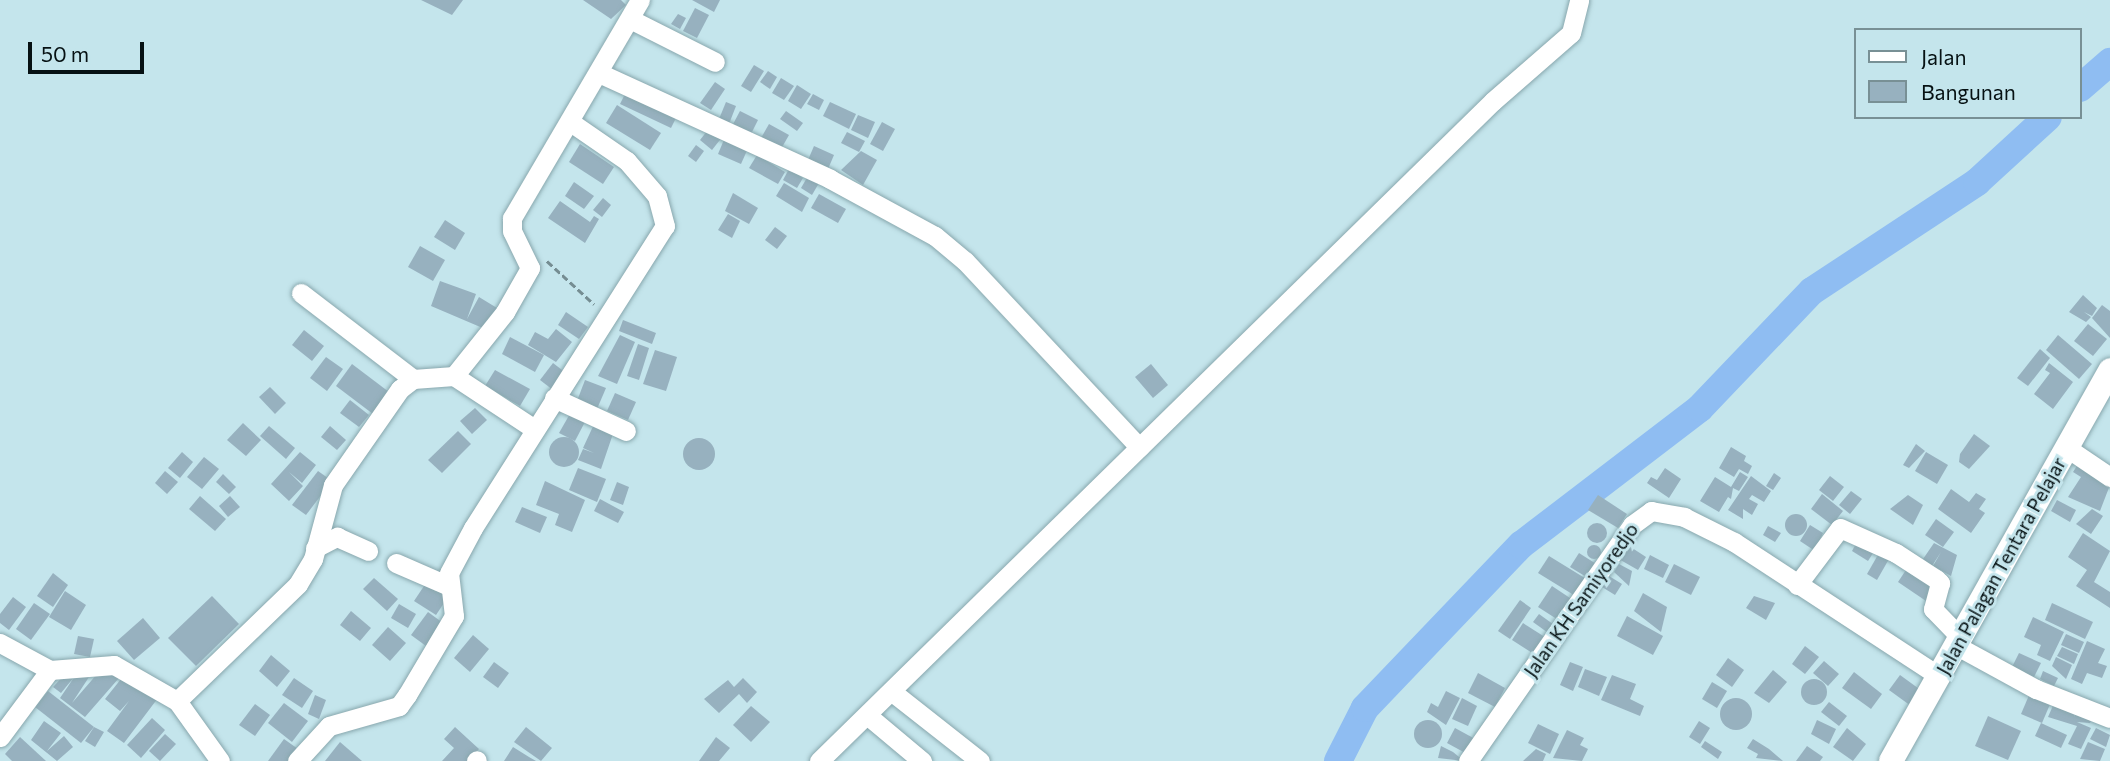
<!DOCTYPE html>
<style>
body{margin:0}
#map{position:relative;width:2110px;height:761px;overflow:hidden;background:#c4e5ec;font-family:Commissioner,sans-serif}
div>[style]{position:absolute}
[style*='--x']{left:calc(var(--x)*1px);top:calc(var(--y)*1px);width:calc(var(--w)*1px);rotate:calc(var(--a)*1deg)}
.river>*{height:28px;margin:-14px;padding:0 14px;transform-origin:14px;border-radius:14px;background:#8fbdf2}
.building>*{inset:0;background:#97b1bf}
.round{border-radius:50%}
.path>*{height:2.5px;margin-top:-1.25px;transform-origin:0;background:repeating-linear-gradient(90deg,#758d92 0 7px,transparent 0 10.5px)}
.roads{filter:drop-shadow(0 0 2px #88a7ad) drop-shadow(0 0 2px #88a7ad)}
.minor>*{height:19px;margin:-9.5px;padding:0 9.5px;transform-origin:9.5px;border-radius:9.5px;background:#fff}
.major>*{height:24px;margin:-12px;padding:0 12px;transform-origin:12px;border-radius:12px;background:#fff}
span{translate:-50% -50%;white-space:nowrap;text-align:center;line-height:1.15;-webkit-text-stroke:6px #c4e5ec;paint-order:stroke}
.street-label{font-size:19px;color:#061113}
.legend{position:absolute;left:1854px;top:28px;width:228px;height:91px;box-sizing:border-box;background:#c4e5ec;border:2px solid #789095;margin:0;padding:9px 12px;list-style:none;font-size:21px;color:#061113}
.legend li{display:flex;align-items:center;gap:14px;height:35px}
.legend b{width:35px;border:2px solid #789095}
.scale{position:absolute;left:28px;top:42px;width:116px;height:32px;box-sizing:border-box;border:4px solid #061113;border-top:0;padding-left:9px;font-size:21px;line-height:24px;white-space:nowrap;color:#061113;-webkit-text-stroke:5px #c4e5ec;paint-order:stroke}
</style>
<div id="map">
<div class="river">
<i style="--x:2080;--y:88;--w:40;--a:-41"></i>
<i style="--x:1338;--y:761;--w:59;--a:-63"></i>
<i style="--x:1365;--y:708;--w:226;--a:-46.3"></i>
<i style="--x:1521;--y:545;--w:225;--a:-37.4"></i>
<i style="--x:1700;--y:408;--w:162;--a:-46.3"></i>
<i style="--x:1812;--y:291;--w:198;--a:-33.4"></i>
<i style="--x:1977;--y:182;--w:96;--a:-42.5"></i>
</div>
<div class="building">
<i style="clip-path:polygon(421px 0,463px 0,452px 15px)"></i>
<i style="clip-path:polygon(583px 0,621px 0,626px 5px,611px 19px)"></i>
<i style="clip-path:polygon(692px 0,720px 0,714px 12px)"></i>
<i style="clip-path:polygon(695px 8px,709px 15px,697px 38px,683px 31px)"></i>
<i style="clip-path:polygon(678px 14px,686px 18px,680px 29px,671px 24px)"></i>
<i style="clip-path:polygon(754px 65px,764px 71px,751px 92px,741px 86px)"></i>
<i style="clip-path:polygon(768px 71px,777px 77px,770px 89px,760px 82px)"></i>
<i style="clip-path:polygon(781px 78px,794px 86px,784px 100px,772px 93px)"></i>
<i style="clip-path:polygon(715px 82px,725px 89px,711px 110px,700px 103px)"></i>
<i style="clip-path:polygon(797px 85px,811px 94px,801px 109px,788px 101px)"></i>
<i style="clip-path:polygon(625px 94px,676px 118px,671px 128px,620px 104px)"></i>
<i style="clip-path:polygon(813px 94px,824px 100px,819px 110px,807px 104px)"></i>
<i style="clip-path:polygon(726px 102px,736px 106px,729px 124px,719px 119px)"></i>
<i style="clip-path:polygon(830px 102px,856px 114px,849px 129px,823px 116px)"></i>
<i style="clip-path:polygon(617px 105px,661px 133px,650px 150px,606px 123px)"></i>
<i style="clip-path:polygon(740px 111px,758px 120px,751px 134px,732px 126px)"></i>
<i style="clip-path:polygon(786px 111px,803px 123px,797px 131px,780px 119px)"></i>
<i style="clip-path:polygon(858px 115px,875px 122px,868px 138px,851px 130px)"></i>
<i style="clip-path:polygon(882px 122px,895px 129px,883px 151px,870px 144px)"></i>
<i style="clip-path:polygon(769px 124px,789px 135px,781px 149px,761px 138px)"></i>
<i style="clip-path:polygon(711px 126px,723px 136px,712px 150px,700px 140px)"></i>
<i style="clip-path:polygon(847px 132px,865px 141px,859px 152px,841px 143px)"></i>
<i style="clip-path:polygon(726px 135px,749px 146px,741px 164px,718px 154px)"></i>
<i style="clip-path:polygon(580px 144px,614px 167px,603px 184px,569px 162px)"></i>
<i style="clip-path:polygon(696px 145px,704px 151px,696px 162px,688px 156px)"></i>
<i style="clip-path:polygon(814px 146px,834px 155px,828px 169px,808px 160px)"></i>
<i style="clip-path:polygon(861px 151px,877px 160px,863px 185px,841px 170px)"></i>
<i style="clip-path:polygon(757px 155px,785px 172px,778px 184px,749px 168px)"></i>
<i style="clip-path:polygon(789px 169px,803px 178px,797px 188px,783px 180px)"></i>
<i style="clip-path:polygon(808px 176px,819px 183px,812px 195px,801px 188px)"></i>
<i style="clip-path:polygon(574px 182px,594px 196px,584px 209px,565px 196px)"></i>
<i style="clip-path:polygon(784px 183px,809px 198px,802px 212px,776px 196px)"></i>
<i style="clip-path:polygon(733px 193px,758px 208px,749px 224px,725px 211px)"></i>
<i style="clip-path:polygon(819px 194px,846px 209px,838px 223px,811px 208px)"></i>
<i style="clip-path:polygon(603px 198px,611px 205px,602px 217px,593px 210px)"></i>
<i style="clip-path:polygon(560px 201px,590px 222px,594px 216px,599px 219px,585px 243px,548px 218px)"></i>
<i style="clip-path:polygon(728px 214px,740px 221px,732px 238px,718px 230px)"></i>
<i style="clip-path:polygon(445px 220px,465px 233px,455px 250px,434px 237px)"></i>
<i style="clip-path:polygon(775px 227px,787px 236px,777px 249px,765px 240px)"></i>
<i style="clip-path:polygon(420px 246px,445px 260px,433px 281px,408px 267px)"></i>
<i style="clip-path:polygon(440px 281px,476px 294px,467px 319px,479px 297px,497px 308px,485px 329px,431px 306px)"></i>
<i style="clip-path:polygon(2083px 295px,2097px 308px,2092px 316px,2084px 312px,2091px 317px,2086px 322px,2069px 312px)"></i>
<i style="clip-path:polygon(2102px 305px,2110px 311px,2110px 338px,2092px 318px)"></i>
<i style="clip-path:polygon(566px 312px,588px 327px,579px 339px,558px 325px)"></i>
<i style="clip-path:polygon(623px 320px,656px 333px,652px 344px,619px 331px)"></i>
<i style="clip-path:polygon(2088px 324px,2107px 339px,2093px 356px,2074px 341px)"></i>
<i style="clip-path:polygon(556px 329px,572px 342px,556px 362px,528px 345px,535px 332px,548px 339px)"></i>
<i style="clip-path:polygon(304px 330px,324px 346px,312px 361px,292px 345px)"></i>
<i style="clip-path:polygon(620px 335px,635px 342px,617px 384px,598px 376px)"></i>
<i style="clip-path:polygon(2058px 335px,2092px 364px,2079px 379px,2046px 350px)"></i>
<i style="clip-path:polygon(510px 337px,544px 355px,535px 372px,502px 354px)"></i>
<i style="clip-path:polygon(638px 344px,649px 348px,639px 380px,627px 376px)"></i>
<i style="clip-path:polygon(2040px 349px,2050px 358px,2028px 386px,2017px 378px)"></i>
<i style="clip-path:polygon(655px 350px,677px 357px,666px 391px,643px 384px)"></i>
<i style="clip-path:polygon(326px 357px,343px 369px,327px 391px,310px 378px)"></i>
<i style="clip-path:polygon(553px 363px,566px 373px,553px 390px,540px 380px)"></i>
<i style="clip-path:polygon(2049px 363px,2073px 382px,2053px 409px,2034px 394px,2050px 373px,2045px 370px)"></i>
<i style="clip-path:polygon(352px 364px,389px 392px,373px 414px,336px 386px)"></i>
<i style="clip-path:polygon(1151px 364px,1168px 385px,1153px 398px,1135px 377px)"></i>
<i style="clip-path:polygon(495px 370px,530px 389px,520px 406px,485px 386px)"></i>
<i style="clip-path:polygon(585px 380px,606px 388px,597px 409px,577px 401px)"></i>
<i style="clip-path:polygon(270px 387px,286px 403px,275px 414px,259px 397px)"></i>
<i style="clip-path:polygon(615px 393px,636px 402px,628px 420px,607px 411px)"></i>
<i style="clip-path:polygon(350px 400px,369px 415px,359px 427px,340px 413px)"></i>
<i style="clip-path:polygon(475px 408px,487px 420px,472px 434px,460px 421px)"></i>
<i style="clip-path:polygon(571px 412px,586px 420px,575px 441px,559px 433px)"></i>
<i style="clip-path:polygon(596px 420px,615px 428px,601px 469px,578px 460px,583px 449px,594px 453px,583px 448px)"></i>
<i style="clip-path:polygon(243px 423px,261px 440px,246px 456px,227px 440px)"></i>
<i style="clip-path:polygon(269px 426px,295px 448px,286px 459px,260px 436px)"></i>
<i style="clip-path:polygon(330px 426px,346px 440px,337px 450px,321px 437px)"></i>
<i style="clip-path:polygon(458px 431px,471px 444px,442px 473px,428px 460px)"></i>
<i style="clip-path:polygon(1974px 434px,1990px 446px,1969px 469px,1959px 462px,1960px 454px)"></i>
<i class="round" style="left:549px;top:437px;width:30px;height:30px"></i>
<i class="round" style="left:683px;top:438px;width:32px;height:32px"></i>
<i style="clip-path:polygon(1916px 444px,1925px 451px,1909px 468px,1903px 465px)"></i>
<i style="clip-path:polygon(1731px 447px,1746px 456px,1744px 461px,1752px 466px,1748px 474px,1739px 469px,1734px 477px,1719px 468px)"></i>
<i style="clip-path:polygon(182px 452px,193px 462px,180px 478px,168px 468px)"></i>
<i style="clip-path:polygon(300px 452px,316px 465px,302px 483px,289px 472px,303px 486px,289px 501px,271px 484px)"></i>
<i style="clip-path:polygon(1926px 452px,1948px 465px,1937px 484px,1915px 471px)"></i>
<i style="clip-path:polygon(204px 457px,219px 469px,202px 489px,187px 477px)"></i>
<i style="clip-path:polygon(2080px 461px,2110px 485px,2100px 511px,2068px 497px,2081px 477px,2073px 472px)"></i>
<i style="clip-path:polygon(578px 468px,606px 479px,597px 502px,569px 490px)"></i>
<i style="clip-path:polygon(1665px 468px,1681px 479px,1669px 498px,1647px 483px,1651px 477px,1657px 480px)"></i>
<i style="clip-path:polygon(165px 471px,178px 482px,167px 494px,155px 483px)"></i>
<i style="clip-path:polygon(318px 471px,332px 481px,306px 515px,292px 505px)"></i>
<i style="clip-path:polygon(1740px 472px,1748px 477px,1739px 491px,1733px 488px,1731px 499px,1728px 497px,1719px 512px,1700px 501px,1715px 477px,1731px 487px)"></i>
<i style="clip-path:polygon(1774px 473px,1781px 478px,1773px 490px,1766px 486px)"></i>
<i style="clip-path:polygon(223px 474px,236px 487px,229px 494px,216px 482px)"></i>
<i style="clip-path:polygon(1751px 476px,1771px 491px,1764px 502px,1752px 495px,1749px 499px,1758px 504px,1752px 515px,1743px 509px,1743px 519px,1728px 510px)"></i>
<i style="clip-path:polygon(1830px 476px,1844px 487px,1833px 501px,1819px 490px)"></i>
<i style="clip-path:polygon(545px 481px,585px 500px,572px 532px,555px 525px,559px 514px,536px 505px)"></i>
<i style="clip-path:polygon(617px 482px,629px 487px,623px 505px,610px 500px)"></i>
<i style="clip-path:polygon(1951px 489px,1969px 502px,1976px 493px,1986px 499px,1979px 509px,1985px 513px,1971px 533px,1938px 509px)"></i>
<i style="clip-path:polygon(1851px 491px,1862px 499px,1850px 514px,1839px 505px)"></i>
<i style="clip-path:polygon(1822px 494px,1843px 511px,1832px 525px,1811px 509px)"></i>
<i style="clip-path:polygon(1598px 495px,1627px 514px,1618px 528px,1588px 510px)"></i>
<i style="clip-path:polygon(1908px 495px,1923px 505px,1913px 525px,1890px 509px)"></i>
<i style="clip-path:polygon(200px 496px,226px 519px,215px 531px,189px 509px)"></i>
<i style="clip-path:polygon(230px 496px,240px 507px,228px 517px,219px 506px)"></i>
<i style="clip-path:polygon(600px 499px,624px 512px,618px 523px,594px 511px)"></i>
<i style="clip-path:polygon(2057px 500px,2076px 510px,2070px 522px,2051px 511px)"></i>
<i style="clip-path:polygon(522px 507px,547px 517px,540px 533px,515px 522px)"></i>
<i style="clip-path:polygon(2092px 509px,2103px 516px,2091px 534px,2076px 524px)"></i>
<i class="round" style="left:1785px;top:514px;width:22px;height:22px"></i>
<i style="clip-path:polygon(1936px 519px,1954px 532px,1943px 547px,1925px 535px)"></i>
<i class="round" style="left:1587px;top:523px;width:20px;height:20px"></i>
<i style="clip-path:polygon(1810px 525px,1823px 533px,1815px 551px,1800px 541px)"></i>
<i style="clip-path:polygon(1768px 526px,1781px 533px,1775px 542px,1763px 535px)"></i>
<i style="clip-path:polygon(2083px 533px,2110px 551px,2094px 582px,2110px 592px,2110px 608px,2076px 586px,2087px 570px,2068px 557px)"></i>
<i style="clip-path:polygon(1858px 540px,1875px 550px,1868px 561px,1852px 551px)"></i>
<i style="clip-path:polygon(1934px 543px,1957px 555px,1951px 576px,1933px 566px,1941px 552px,1932px 566px,1923px 559px)"></i>
<i style="clip-path:polygon(1626px 544px,1646px 557px,1638px 570px,1617px 558px)"></i>
<i class="round" style="left:1587px;top:545px;width:14px;height:14px"></i>
<i style="clip-path:polygon(1579px 553px,1601px 567px,1593px 581px,1570px 567px)"></i>
<i style="clip-path:polygon(1879px 553px,1889px 559px,1877px 580px,1867px 574px)"></i>
<i style="clip-path:polygon(1650px 555px,1669px 565px,1663px 578px,1644px 569px)"></i>
<i style="clip-path:polygon(1549px 556px,1588px 580px,1577px 597px,1538px 573px)"></i>
<i style="clip-path:polygon(1619px 564px,1632px 571px,1629px 586px,1614px 572px)"></i>
<i style="clip-path:polygon(1674px 564px,1700px 577px,1691px 595px,1665px 582px)"></i>
<i style="clip-path:polygon(1906px 570px,1938px 583px,1926px 601px,1898px 582px)"></i>
<i style="clip-path:polygon(53px 573px,68px 585px,53px 607px,37px 596px)"></i>
<i style="clip-path:polygon(1609px 576px,1622px 584px,1615px 595px,1602px 587px)"></i>
<i style="clip-path:polygon(374px 578px,398px 599px,387px 611px,363px 589px)"></i>
<i style="clip-path:polygon(428px 580px,450px 594px,436px 615px,414px 601px)"></i>
<i style="clip-path:polygon(1552px 586px,1576px 602px,1563px 623px,1538px 607px)"></i>
<i style="clip-path:polygon(65px 591px,86px 605px,71px 630px,49px 617px)"></i>
<i style="clip-path:polygon(1643px 593px,1667px 607px,1661px 632px,1634px 611px)"></i>
<i style="clip-path:polygon(212px 596px,239px 624px,196px 666px,168px 638px)"></i>
<i style="clip-path:polygon(1754px 596px,1775px 603px,1766px 620px,1746px 608px)"></i>
<i style="clip-path:polygon(13px 597px,26px 607px,9px 630px,0 623px,0 614px)"></i>
<i style="clip-path:polygon(1520px 600px,1531px 608px,1510px 639px,1498px 631px)"></i>
<i style="clip-path:polygon(34px 603px,50px 614px,31px 640px,16px 629px)"></i>
<i style="clip-path:polygon(2052px 603px,2093px 622px,2085px 639px,2045px 620px)"></i>
<i style="clip-path:polygon(399px 604px,416px 614px,408px 628px,391px 618px)"></i>
<i style="clip-path:polygon(351px 611px,371px 628px,360px 641px,340px 625px)"></i>
<i style="clip-path:polygon(428px 612px,443px 623px,426px 646px,411px 635px)"></i>
<i style="clip-path:polygon(1539px 614px,1557px 627px,1551px 635px,1533px 622px)"></i>
<i style="clip-path:polygon(1627px 616px,1663px 636px,1653px 655px,1617px 636px)"></i>
<i style="clip-path:polygon(2033px 617px,2064px 632px,2050px 661px,2037px 655px,2041px 645px,2024px 637px)"></i>
<i style="clip-path:polygon(143px 618px,160px 638px,134px 660px,117px 641px)"></i>
<i style="clip-path:polygon(1523px 623px,1548px 639px,1537px 656px,1512px 640px)"></i>
<i style="clip-path:polygon(388px 627px,406px 643px,390px 661px,372px 645px)"></i>
<i style="clip-path:polygon(2066px 634px,2084px 642px,2079px 653px,2061px 645px)"></i>
<i style="clip-path:polygon(473px 635px,489px 649px,470px 672px,454px 658px)"></i>
<i style="clip-path:polygon(78px 636px,94px 639px,90px 657px,74px 654px)"></i>
<i style="clip-path:polygon(2087px 641px,2105px 649px,2098px 663px,2107px 666px,2102px 678px,2087px 673px,2082px 684px,2071px 679px)"></i>
<i style="clip-path:polygon(1805px 646px,1819px 657px,1805px 674px,1792px 664px)"></i>
<i style="clip-path:polygon(2062px 647px,2078px 654px,2074px 664px,2057px 656px)"></i>
<i style="clip-path:polygon(2019px 653px,2041px 663px,2034px 677px,2012px 667px)"></i>
<i style="clip-path:polygon(271px 655px,290px 671px,277px 687px,259px 671px)"></i>
<i style="clip-path:polygon(2056px 657px,2072px 665px,2066px 679px,2052px 666px)"></i>
<i style="clip-path:polygon(1728px 658px,1744px 670px,1732px 687px,1716px 675px)"></i>
<i style="clip-path:polygon(1824px 661px,1839px 674px,1828px 686px,1813px 673px)"></i>
<i style="clip-path:polygon(494px 662px,509px 673px,498px 688px,483px 677px)"></i>
<i style="clip-path:polygon(1570px 662px,1583px 667px,1573px 691px,1560px 685px)"></i>
<i style="clip-path:polygon(104px 666px,119px 678px,85px 717px,60px 698px,75px 676px,61px 693px,53px 687px,69px 670px,89px 677px,72px 703px)"></i>
<i style="clip-path:polygon(1585px 669px,1607px 677px,1599px 696px,1578px 687px)"></i>
<i style="clip-path:polygon(1773px 670px,1787px 682px,1769px 703px,1754px 693px)"></i>
<i style="clip-path:polygon(2043px 671px,2058px 678px,2054px 686px,2040px 679px)"></i>
<i style="clip-path:polygon(1854px 672px,1882px 694px,1871px 709px,1842px 688px)"></i>
<i style="clip-path:polygon(1478px 673px,1505px 688px,1495px 707px,1468px 693px)"></i>
<i style="clip-path:polygon(125px 674px,158px 698px,124px 743px,107px 731px,129px 701px,120px 711px,105px 699px)"></i>
<i style="clip-path:polygon(1612px 675px,1636px 684px,1630px 699px,1644px 706px,1640px 716px,1601px 700px)"></i>
<i style="clip-path:polygon(1900px 675px,1922px 691px,1911px 706px,1889px 690px)"></i>
<i style="clip-path:polygon(294px 678px,313px 691px,302px 708px,282px 695px)"></i>
<i style="clip-path:polygon(743px 678px,757px 692px,747px 703px,739px 694px,719px 713px,704px 699px,728px 680px,734px 687px)"></i>
<i class="round" style="left:1801px;top:679px;width:26px;height:26px"></i>
<i style="clip-path:polygon(1712px 682px,1727px 691px,1717px 708px,1702px 699px)"></i>
<i style="clip-path:polygon(48px 691px,94px 727px,81px 743px,35px 707px)"></i>
<i style="clip-path:polygon(1446px 691px,1460px 698px,1446px 725px,1427px 712px,1431px 703px,1438px 707px)"></i>
<i style="clip-path:polygon(2030px 693px,2051px 702px,2042px 723px,2021px 714px)"></i>
<i style="clip-path:polygon(315px 695px,326px 700px,319px 719px,308px 714px)"></i>
<i style="clip-path:polygon(1462px 698px,1477px 706px,1468px 726px,1452px 719px)"></i>
<i class="round" style="left:1720px;top:698px;width:32px;height:32px"></i>
<i style="clip-path:polygon(2055px 701px,2075px 709px,2074px 717px,2077px 710px,2093px 716px,2090px 723px,2077px 722px,2091px 728px,2081px 749px,2068px 744px,2077px 726px,2048px 717px)"></i>
<i style="clip-path:polygon(1829px 702px,1847px 716px,1839px 726px,1821px 712px)"></i>
<i style="clip-path:polygon(284px 703px,308px 721px,292px 742px,268px 723px)"></i>
<i style="clip-path:polygon(255px 704px,270px 715px,255px 736px,239px 725px)"></i>
<i style="clip-path:polygon(751px 706px,770px 722px,751px 742px,733px 725px)"></i>
<i style="clip-path:polygon(1988px 716px,2021px 731px,2008px 760px,1975px 746px)"></i>
<i style="clip-path:polygon(152px 718px,165px 730px,141px 758px,127px 745px)"></i>
<i style="clip-path:polygon(1817px 720px,1836px 729px,1829px 744px,1811px 734px)"></i>
<i class="round" style="left:1414px;top:720px;width:28px;height:28px"></i>
<i style="clip-path:polygon(44px 721px,61px 733px,47px 751px,64px 736px,73px 747px,57px 761px,31px 740px)"></i>
<i style="clip-path:polygon(1699px 721px,1710px 728px,1700px 744px,1689px 737px)"></i>
<i style="clip-path:polygon(2041px 723px,2067px 735px,2061px 748px,2035px 736px)"></i>
<i style="clip-path:polygon(1538px 724px,1559px 734px,1550px 754px,1528px 743px)"></i>
<i style="clip-path:polygon(94px 727px,104px 732px,95px 747px,85px 741px)"></i>
<i style="clip-path:polygon(455px 727px,479px 749px,468px 761px,442px 761px,454px 748px,444px 739px)"></i>
<i style="clip-path:polygon(526px 727px,552px 748px,541px 761px,514px 742px)"></i>
<i style="clip-path:polygon(1455px 728px,1477px 740px,1469px 755px,1447px 743px)"></i>
<i style="clip-path:polygon(1847px 728px,1866px 744px,1853px 761px,1833px 747px)"></i>
<i style="clip-path:polygon(2096px 728px,2110px 735px,2106px 747px,2090px 739px)"></i>
<i style="clip-path:polygon(1567px 730px,1584px 738px,1580px 745px,1588px 749px,1582px 761px,1553px 758px)"></i>
<i style="clip-path:polygon(165px 734px,176px 744px,160px 761px,149px 751px)"></i>
<i style="clip-path:polygon(20px 737px,46px 761px,12px 761px,5px 754px)"></i>
<i style="clip-path:polygon(716px 737px,730px 748px,719px 761px,699px 761px)"></i>
<i style="clip-path:polygon(284px 739px,298px 749px,288px 761px,268px 761px)"></i>
<i style="clip-path:polygon(1753px 739px,1769px 749px,1783px 761px,1756px 758px,1758px 754px,1747px 748px)"></i>
<i style="clip-path:polygon(1705px 741px,1722px 752px,1718px 759px,1701px 747px)"></i>
<i style="clip-path:polygon(340px 742px,362px 761px,325px 761px)"></i>
<i style="clip-path:polygon(2088px 742px,2105px 749px,2100px 761px,2080px 759px)"></i>
<i style="clip-path:polygon(1441px 746px,1453px 752px,1464px 761px,1438px 758px)"></i>
<i style="clip-path:polygon(1807px 746px,1823px 757px,1820px 761px,1796px 761px)"></i>
<i style="clip-path:polygon(513px 747px,529px 757px,536px 761px,504px 761px)"></i>
<i style="clip-path:polygon(1536px 749px,1546px 754px,1543px 761px,1523px 761px)"></i>
</div>
<div class="path">
<i style="--x:547;--y:261;--w:64;--a:42.5"></i>
</div>
<div class="roads">
<div class="minor">
<i style="--x:630;--y:19;--w:95;--a:26.8"></i>
<i style="--x:599;--y:73;--w:254;--a:24.6"></i>
<i style="--x:830;--y:179;--w:119;--a:28.5"></i>
<i style="--x:935;--y:236;--w:39;--a:40"></i>
<i style="--x:965;--y:261;--w:255;--a:46.9"></i>
<i style="--x:301;--y:293;--w:141;--a:37.5"></i>
<i style="--x:454;--y:376;--w:95;--a:33.4"></i>
<i style="--x:554;--y:398;--w:79;--a:24.6"></i>
<i style="--x:2067;--y:448;--w:52;--a:34"></i>
<i style="--x:315;--y:548;--w:25;--a:-27"></i>
<i style="--x:337;--y:537;--w:34;--a:24"></i>
<i style="--x:396;--y:563;--w:58;--a:23.5"></i>
<i style="--x:1797;--y:585;--w:71;--a:-53"></i>
<i style="--x:1840;--y:528;--w:61;--a:24.1"></i>
<i style="--x:1896;--y:553;--w:48;--a:33"></i>
<i style="--x:1936;--y:579;--w:6;--a:45"></i>
<i style="--x:1940;--y:583;--w:27;--a:105"></i>
<i style="--x:1933;--y:609;--w:40;--a:46"></i>
<i style="--x:0;--y:643;--w:57;--a:28.4"></i>
<i style="--x:1957;--y:646;--w:90;--a:28.6"></i>
<i style="--x:2036;--y:689;--w:79;--a:21.4"></i>
<i style="--x:891;--y:691;--w:113;--a:38.2"></i>
<i style="--x:867;--y:715;--w:72;--a:39.9"></i>
<i style="--x:0;--y:737;--w:84;--a:-53.3"></i>
<i style="--x:50;--y:670;--w:64;--a:-4.5"></i>
<i style="--x:114;--y:665;--w:73;--a:29.7"></i>
<i style="--x:220;--y:761;--w:74;--a:-125.6"></i>
<i style="--x:177;--y:701;--w:168;--a:-44"></i>
<i style="--x:298;--y:584;--w:29;--a:-59"></i>
<i style="--x:313;--y:559;--w:77;--a:-74.9"></i>
<i style="--x:333;--y:485;--w:117;--a:-55.1"></i>
<i style="--x:400;--y:389;--w:16;--a:-38"></i>
<i style="--x:413;--y:379;--w:41;--a:-4.2"></i>
<i style="--x:454;--y:376;--w:82;--a:-51.4"></i>
<i style="--x:505;--y:312;--w:51;--a:-60.4"></i>
<i style="--x:530;--y:268;--w:41;--a:-115.9"></i>
<i style="--x:512;--y:231;--w:13;--a:-90"></i>
<i style="--x:512;--y:218;--w:253;--a:-59.6"></i>
<i style="--x:297;--y:761;--w:47;--a:-47.6"></i>
<i style="--x:329;--y:726;--w:73;--a:-15.9"></i>
<i style="--x:399;--y:706;--w:14;--a:-54"></i>
<i style="--x:407;--y:695;--w:92;--a:-59.3"></i>
<i style="--x:454;--y:616;--w:43;--a:-96.6"></i>
<i style="--x:449;--y:573;--w:51;--a:-61.9"></i>
<i style="--x:473;--y:528;--w:358;--a:-57.6"></i>
<i style="--x:665;--y:226;--w:31;--a:-105"></i>
<i style="--x:657;--y:196;--w:46;--a:-130.6"></i>
<i style="--x:627;--y:161;--w:67;--a:-145.4"></i>
<i style="--x:476;--y:761;--w:1;--a:-45"></i>
<i style="--x:819;--y:761;--w:943;--a:-44.4"></i>
<i style="--x:1493;--y:101;--w:103;--a:-41.1"></i>
<i style="--x:1571;--y:33;--w:34;--a:-76"></i>
<i style="--x:1468;--y:761;--w:287;--a:-55.2"></i>
<i style="--x:1632;--y:525;--w:24;--a:-36"></i>
<i style="--x:1651;--y:511;--w:34;--a:10"></i>
<i style="--x:1684;--y:517;--w:56;--a:26.6"></i>
<i style="--x:1734;--y:542;--w:246;--a:33.2"></i>
</div>
<div class="major">
<i style="--x:1891;--y:761;--w:448;--a:-60.7"></i>
</div>
</div>
<div class="street-label">
<span style="left:2001px;top:566px;rotate:-61deg">Jalan Palagan Tentara Pelajar</span>
<span style="left:1581px;top:600px;rotate:-55deg">Jalan KH Samiyoredjo</span>
</div>
<ul class="legend">
<li><b style="height:9px;background:#fff"></b>Jalan</li>
<li><b style="height:19px;background:#97b1bf"></b>Bangunan</li>
</ul>
<div class="scale">50 m</div>
</div>
